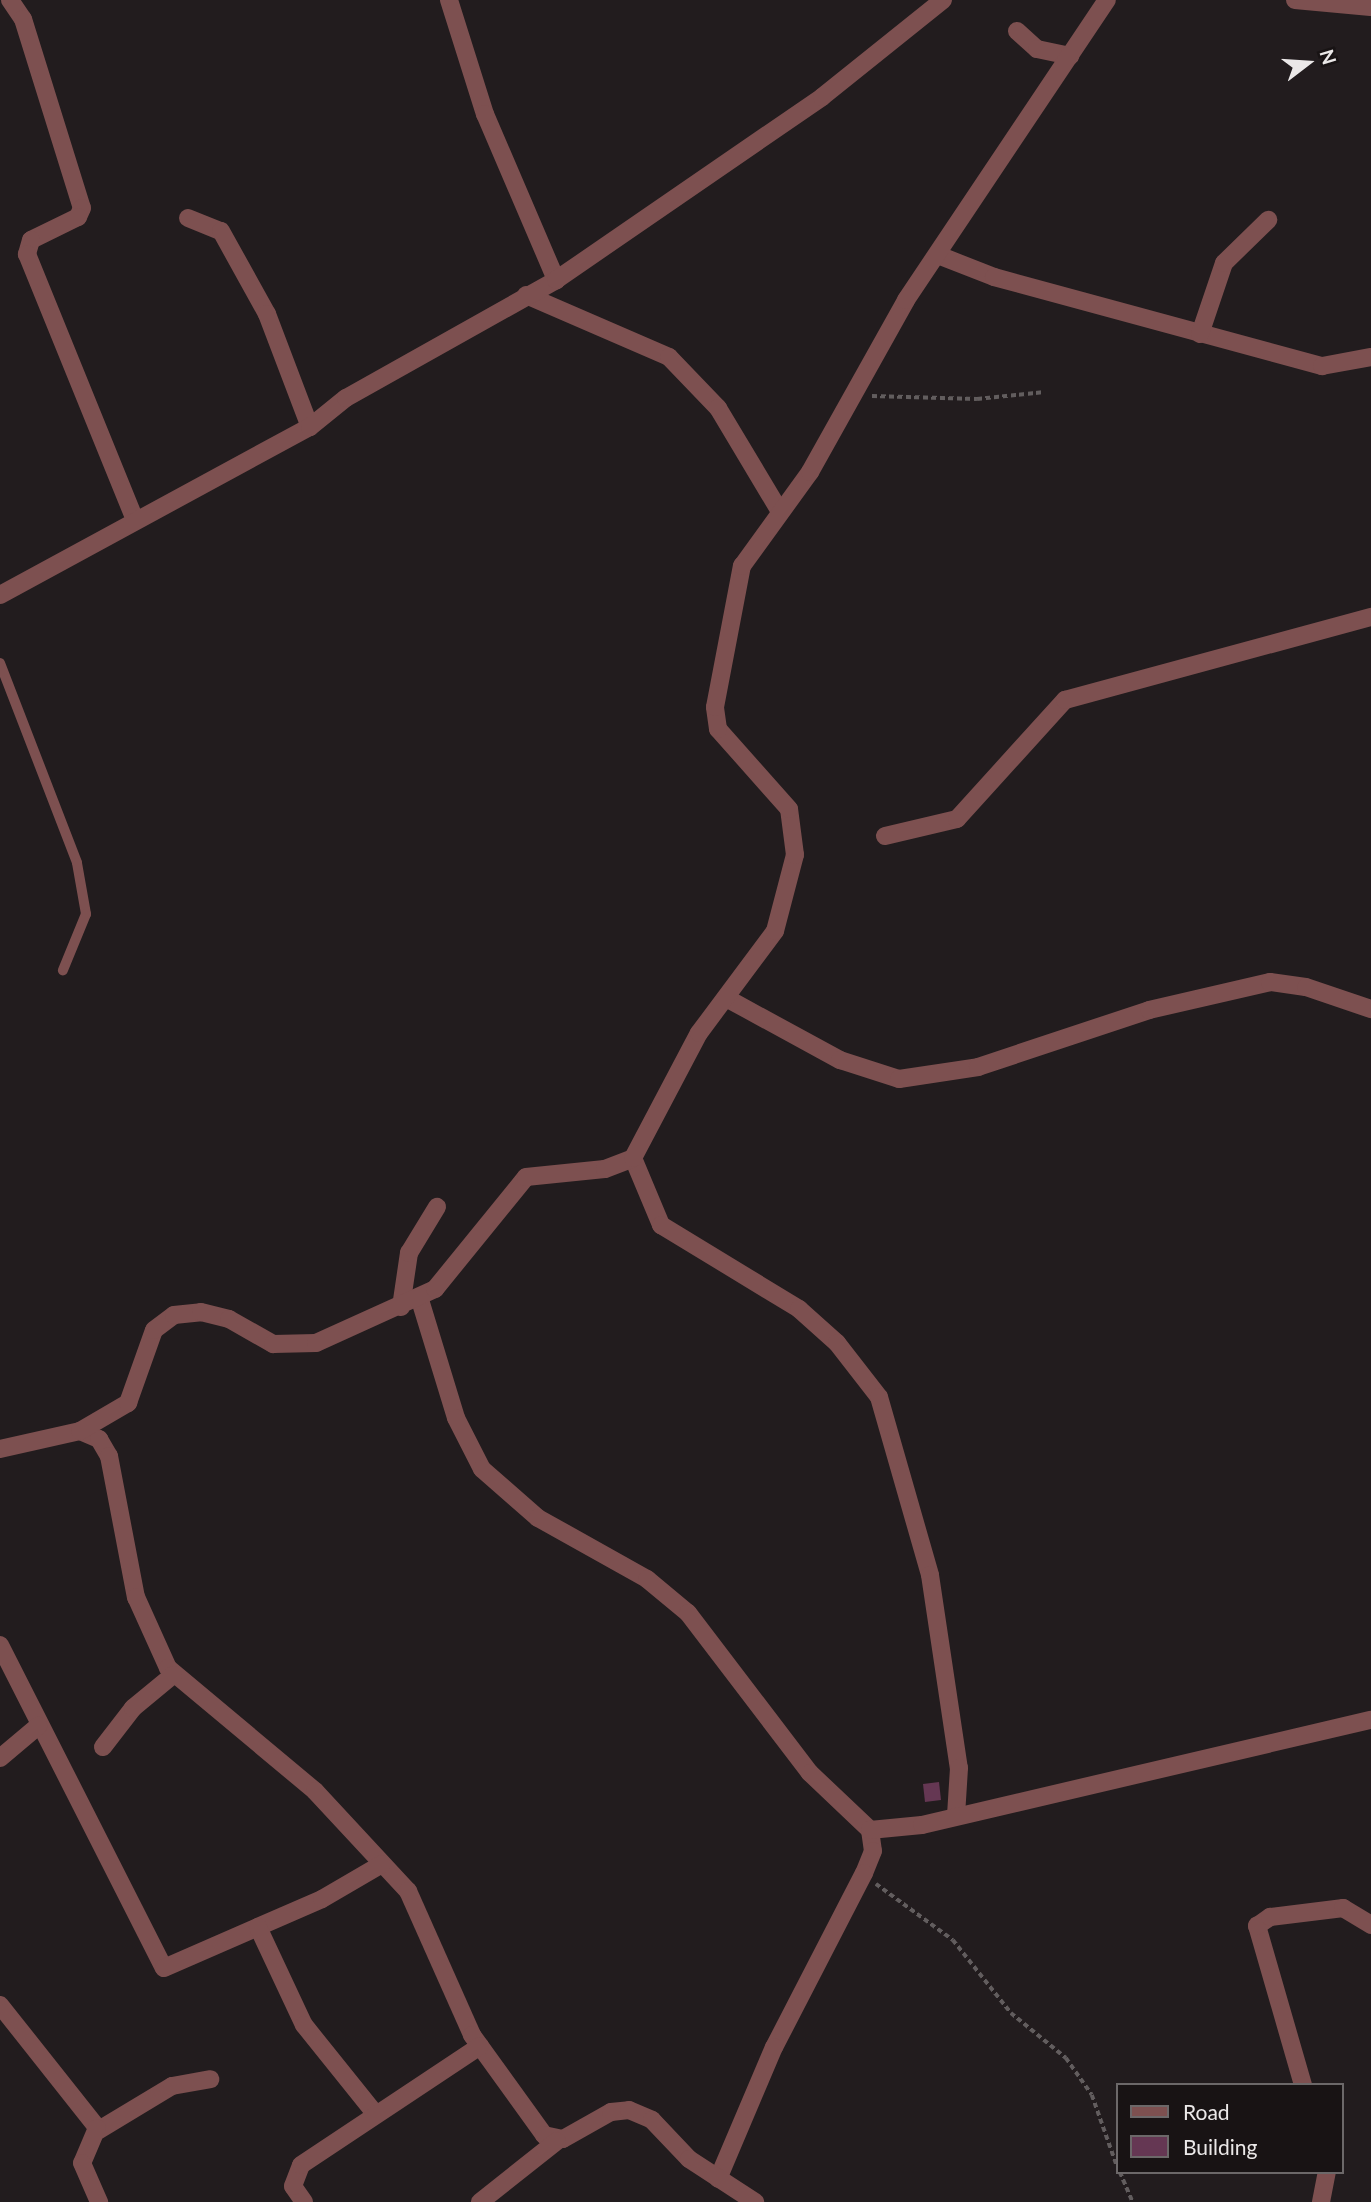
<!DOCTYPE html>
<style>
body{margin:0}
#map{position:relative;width:1371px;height:2202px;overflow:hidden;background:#221c1e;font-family:Lato,sans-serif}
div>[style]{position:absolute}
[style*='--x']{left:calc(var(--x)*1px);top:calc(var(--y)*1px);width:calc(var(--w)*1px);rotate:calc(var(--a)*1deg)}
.building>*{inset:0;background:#653753}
.path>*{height:3.5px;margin-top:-1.75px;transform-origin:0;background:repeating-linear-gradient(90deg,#625d5e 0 5px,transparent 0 8.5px)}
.lane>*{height:10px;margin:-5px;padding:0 5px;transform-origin:5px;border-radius:5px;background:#7d5050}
.street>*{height:18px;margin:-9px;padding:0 9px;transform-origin:9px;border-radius:9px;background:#7d5050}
span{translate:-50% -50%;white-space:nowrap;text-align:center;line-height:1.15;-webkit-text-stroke:7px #181314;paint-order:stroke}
.legend{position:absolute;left:1116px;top:2083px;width:228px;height:91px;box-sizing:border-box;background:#181314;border:2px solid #6c6869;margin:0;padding:9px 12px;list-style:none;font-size:21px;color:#ebe8e8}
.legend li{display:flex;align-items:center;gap:14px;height:35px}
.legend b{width:35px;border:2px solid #6c6869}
.north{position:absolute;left:1273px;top:28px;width:70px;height:70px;-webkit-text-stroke:5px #181314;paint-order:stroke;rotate:73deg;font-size:19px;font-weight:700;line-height:28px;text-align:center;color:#ebe8e8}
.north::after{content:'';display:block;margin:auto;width:24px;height:32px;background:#ebe8e8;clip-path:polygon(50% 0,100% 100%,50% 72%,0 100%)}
</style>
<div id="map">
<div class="building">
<i style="clip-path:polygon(939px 1782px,941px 1800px,925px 1802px,923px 1784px)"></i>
</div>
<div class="path">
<i style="--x:872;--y:396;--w:105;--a:1.6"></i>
<i style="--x:977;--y:399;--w:68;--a:-5.9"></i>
<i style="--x:876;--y:1884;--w:95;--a:36"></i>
<i style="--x:953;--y:1940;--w:93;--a:51.5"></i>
<i style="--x:1011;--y:2013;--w:71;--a:39.3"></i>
<i style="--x:1066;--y:2058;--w:45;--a:54.9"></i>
<i style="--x:1092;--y:2095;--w:75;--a:70.6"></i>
<i style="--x:1120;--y:2172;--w:33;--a:67"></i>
</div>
<div class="lane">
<i style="--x:0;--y:663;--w:214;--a:68.9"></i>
<i style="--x:77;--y:863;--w:52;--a:80"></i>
<i style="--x:86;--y:914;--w:61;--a:112.3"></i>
</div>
<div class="street">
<i style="--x:10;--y:0;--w:23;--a:56"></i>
<i style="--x:23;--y:19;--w:198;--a:72.7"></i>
<i style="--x:82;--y:208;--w:10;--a:114"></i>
<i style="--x:78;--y:217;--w:52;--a:153.9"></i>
<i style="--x:31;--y:240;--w:15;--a:106"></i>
<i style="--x:27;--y:254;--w:287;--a:67.9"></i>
<i style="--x:449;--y:0;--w:120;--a:72.5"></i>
<i style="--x:485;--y:114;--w:181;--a:66.8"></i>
<i style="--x:1295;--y:0;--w:76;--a:5.3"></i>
<i style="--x:1017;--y:31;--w:27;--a:42"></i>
<i style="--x:1037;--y:49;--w:34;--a:12"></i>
<i style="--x:188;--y:218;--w:35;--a:22"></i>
<i style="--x:221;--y:231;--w:95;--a:61"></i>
<i style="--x:267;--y:314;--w:121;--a:69.2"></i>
<i style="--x:938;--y:255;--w:60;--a:21.4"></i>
<i style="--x:994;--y:277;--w:340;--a:15.2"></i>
<i style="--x:1322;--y:366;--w:50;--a:-10.4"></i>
<i style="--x:526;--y:295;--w:156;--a:23.4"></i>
<i style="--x:669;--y:357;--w:71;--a:46.1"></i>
<i style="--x:718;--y:408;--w:119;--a:59.1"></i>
<i style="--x:1200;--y:334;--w:75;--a:-71.3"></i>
<i style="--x:1224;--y:263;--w:62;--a:-44.3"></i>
<i style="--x:0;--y:595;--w:353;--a:-28.5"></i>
<i style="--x:310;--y:427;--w:46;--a:-38.9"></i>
<i style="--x:346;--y:398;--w:241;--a:-29.3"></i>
<i style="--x:556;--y:280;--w:323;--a:-34.5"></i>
<i style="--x:822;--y:97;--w:155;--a:-38.7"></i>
<i style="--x:885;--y:836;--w:74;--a:-13.3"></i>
<i style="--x:957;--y:819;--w:161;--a:-47.8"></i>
<i style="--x:1065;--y:700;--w:317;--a:-15.2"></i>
<i style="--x:728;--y:999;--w:128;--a:28.6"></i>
<i style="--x:840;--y:1060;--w:62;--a:17.9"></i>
<i style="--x:899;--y:1079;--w:80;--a:-8.6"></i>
<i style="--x:978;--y:1067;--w:180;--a:-18.4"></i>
<i style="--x:1149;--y:1010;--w:124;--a:-13"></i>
<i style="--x:1270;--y:982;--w:36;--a:8"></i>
<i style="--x:1306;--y:987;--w:69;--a:18.7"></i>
<i style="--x:633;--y:1158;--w:73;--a:67.3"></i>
<i style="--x:661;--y:1225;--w:162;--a:31.3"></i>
<i style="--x:799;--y:1309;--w:51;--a:41.8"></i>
<i style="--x:837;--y:1343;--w:68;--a:52.1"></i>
<i style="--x:879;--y:1397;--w:185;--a:74"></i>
<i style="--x:930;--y:1575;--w:195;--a:81.5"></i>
<i style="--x:959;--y:1768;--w:48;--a:93.6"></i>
<i style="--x:420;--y:1300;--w:123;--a:73"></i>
<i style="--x:456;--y:1418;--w:57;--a:63"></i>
<i style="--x:482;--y:1469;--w:74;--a:41.2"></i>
<i style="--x:538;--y:1518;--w:125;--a:29.2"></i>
<i style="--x:647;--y:1579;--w:53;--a:39.7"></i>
<i style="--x:688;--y:1613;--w:201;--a:52.7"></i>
<i style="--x:810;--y:1773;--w:83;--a:43.5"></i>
<i style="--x:870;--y:1830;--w:21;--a:82"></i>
<i style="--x:873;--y:1851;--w:24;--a:112"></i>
<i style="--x:864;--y:1873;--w:196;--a:117.3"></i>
<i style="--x:774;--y:2047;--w:143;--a:113"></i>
<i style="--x:401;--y:1307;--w:55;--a:-81.6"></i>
<i style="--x:409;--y:1253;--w:54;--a:-58.7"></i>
<i style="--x:80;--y:1431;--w:21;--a:23"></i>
<i style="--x:99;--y:1439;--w:20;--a:60"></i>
<i style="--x:109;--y:1456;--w:144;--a:79.2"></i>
<i style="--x:136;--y:1597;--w:78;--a:65.7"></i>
<i style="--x:168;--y:1668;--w:192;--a:39.9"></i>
<i style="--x:315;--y:1791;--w:137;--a:47.1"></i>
<i style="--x:408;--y:1891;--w:158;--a:66"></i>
<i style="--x:472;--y:2035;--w:123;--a:54.2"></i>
<i style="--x:544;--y:2135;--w:19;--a:12"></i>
<i style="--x:563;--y:2139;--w:55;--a:-29.4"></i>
<i style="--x:611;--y:2112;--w:18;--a:-6"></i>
<i style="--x:629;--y:2110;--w:25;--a:23"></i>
<i style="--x:652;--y:2120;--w:54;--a:46.5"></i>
<i style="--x:689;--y:2159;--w:79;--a:33.1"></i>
<i style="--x:0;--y:1449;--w:82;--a:-12.7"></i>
<i style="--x:80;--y:1431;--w:56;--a:-30.3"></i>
<i style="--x:128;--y:1403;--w:77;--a:-70.4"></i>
<i style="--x:154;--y:1330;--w:25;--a:-37"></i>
<i style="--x:174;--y:1315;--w:27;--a:-6"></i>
<i style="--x:201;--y:1312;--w:29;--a:14"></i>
<i style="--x:229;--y:1319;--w:51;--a:29.6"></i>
<i style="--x:273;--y:1344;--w:43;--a:-1.3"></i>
<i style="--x:316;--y:1343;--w:131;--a:-24.4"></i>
<i style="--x:435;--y:1289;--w:144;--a:-50.9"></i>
<i style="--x:526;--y:1177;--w:79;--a:-5.8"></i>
<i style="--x:605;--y:1169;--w:30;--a:-21"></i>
<i style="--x:633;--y:1158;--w:141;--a:-62.2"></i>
<i style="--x:699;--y:1033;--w:127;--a:-53.3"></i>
<i style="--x:775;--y:931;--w:79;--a:-75.3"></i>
<i style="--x:795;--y:855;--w:46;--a:-97.4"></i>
<i style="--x:789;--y:809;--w:107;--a:-131.6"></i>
<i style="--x:718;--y:729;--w:22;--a:-98"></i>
<i style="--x:715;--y:707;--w:144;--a:-79.2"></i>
<i style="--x:742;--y:566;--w:116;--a:-54.1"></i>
<i style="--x:810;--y:472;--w:197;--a:-60.8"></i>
<i style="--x:906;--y:300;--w:361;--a:-56.2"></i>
<i style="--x:0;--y:1645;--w:362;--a:63.1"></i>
<i style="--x:164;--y:1968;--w:172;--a:-23.6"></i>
<i style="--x:322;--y:1899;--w:69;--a:-30.3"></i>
<i style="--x:103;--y:1747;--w:49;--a:-52.4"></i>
<i style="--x:133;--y:1708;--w:52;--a:-39.5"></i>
<i style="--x:0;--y:1758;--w:50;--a:-40.1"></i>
<i style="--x:870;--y:1830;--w:52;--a:-5.5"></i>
<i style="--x:922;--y:1825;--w:461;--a:-13.2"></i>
<i style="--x:258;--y:1927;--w:108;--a:64.9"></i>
<i style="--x:304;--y:2025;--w:112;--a:51.2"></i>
<i style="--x:0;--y:2005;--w:159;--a:51.6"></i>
<i style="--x:99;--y:2130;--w:85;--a:-31.1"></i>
<i style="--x:172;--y:2086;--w:39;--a:-10"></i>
<i style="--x:1303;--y:2085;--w:166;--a:-106.1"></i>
<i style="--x:1257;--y:1926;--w:16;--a:-35"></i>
<i style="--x:1270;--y:1917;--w:74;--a:-7"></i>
<i style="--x:1343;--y:1908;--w:33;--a:31"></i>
<i style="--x:97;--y:2128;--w:38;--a:113"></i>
<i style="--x:82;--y:2163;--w:43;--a:66.4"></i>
<i style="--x:304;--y:2202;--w:19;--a:-125"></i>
<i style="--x:293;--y:2186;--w:22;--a:-69"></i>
<i style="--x:301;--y:2165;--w:215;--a:-33.6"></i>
<i style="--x:480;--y:2202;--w:98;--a:-38.4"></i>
<i style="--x:1321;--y:2202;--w:31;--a:-79"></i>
</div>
<ul class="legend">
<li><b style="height:9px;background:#7d5050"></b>Road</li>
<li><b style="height:19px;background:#653753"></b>Building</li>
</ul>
<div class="north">N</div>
</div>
